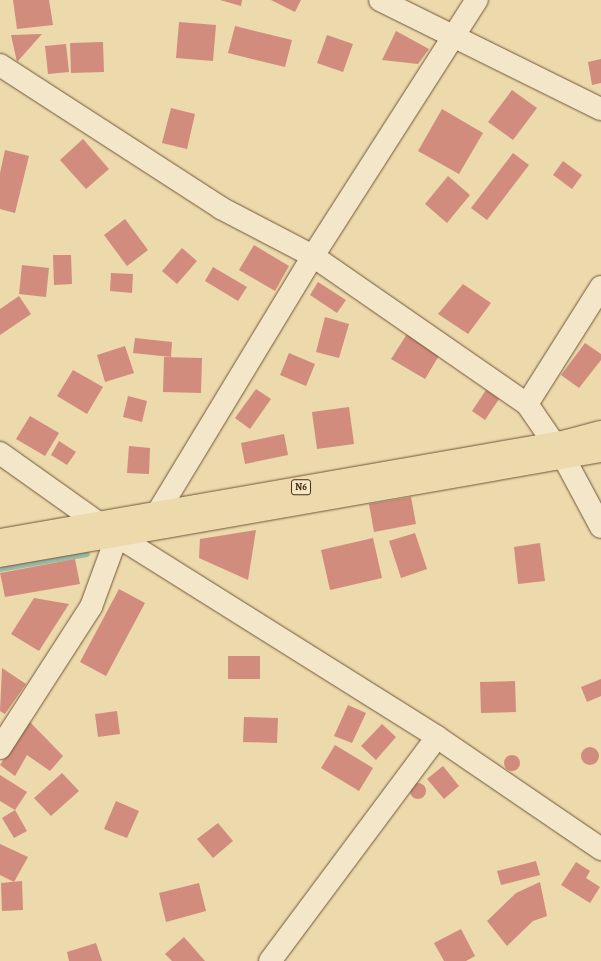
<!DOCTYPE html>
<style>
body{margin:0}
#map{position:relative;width:601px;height:961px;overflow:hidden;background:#ecd9ac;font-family:Alegreya,serif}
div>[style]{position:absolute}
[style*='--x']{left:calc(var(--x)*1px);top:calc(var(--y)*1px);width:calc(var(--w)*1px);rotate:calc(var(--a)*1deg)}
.stream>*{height:5.5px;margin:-2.75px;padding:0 2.75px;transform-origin:2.75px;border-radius:2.75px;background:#99baa6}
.building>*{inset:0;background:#d18c7d}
.round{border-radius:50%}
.roads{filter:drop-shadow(0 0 1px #715638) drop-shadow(0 0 1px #715638)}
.minor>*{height:22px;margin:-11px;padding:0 11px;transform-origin:11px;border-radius:11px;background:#f3e6c9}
.highway>*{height:22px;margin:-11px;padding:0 11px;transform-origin:11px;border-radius:11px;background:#ecd9ac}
span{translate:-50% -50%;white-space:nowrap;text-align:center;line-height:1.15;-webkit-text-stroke:3.5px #f3e6c9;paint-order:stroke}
.shield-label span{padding:1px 3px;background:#f3e6c9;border:1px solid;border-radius:3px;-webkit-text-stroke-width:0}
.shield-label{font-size:10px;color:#482b11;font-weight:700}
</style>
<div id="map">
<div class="stream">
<i style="--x:0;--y:569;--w:88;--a:-9.8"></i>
</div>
<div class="building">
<i style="clip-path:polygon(13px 0,49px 0,53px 25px,17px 29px)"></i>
<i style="clip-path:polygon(220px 0,242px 0,241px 6px)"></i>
<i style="clip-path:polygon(271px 0,301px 0,295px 12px)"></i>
<i style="clip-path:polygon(179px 22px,216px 25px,213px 61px,176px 58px)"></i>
<i style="clip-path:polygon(235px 26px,292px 40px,285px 67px,228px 53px)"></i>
<i style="clip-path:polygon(396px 31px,429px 49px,418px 64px,382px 60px)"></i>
<i style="clip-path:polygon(42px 34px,17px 62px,11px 35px)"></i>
<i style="clip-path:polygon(327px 35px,353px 44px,343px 72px,317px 63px)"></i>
<i style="clip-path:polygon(103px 42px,104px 72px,71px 73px,70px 43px)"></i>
<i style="clip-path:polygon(66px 44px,69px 72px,48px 74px,45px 46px)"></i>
<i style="clip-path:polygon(601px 59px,601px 83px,592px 85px,588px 62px)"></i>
<i style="clip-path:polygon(512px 90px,537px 108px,513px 140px,488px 122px)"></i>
<i style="clip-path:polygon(171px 108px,195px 114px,187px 149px,162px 143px)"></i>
<i style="clip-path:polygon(442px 109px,483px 133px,459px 174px,418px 151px)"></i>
<i style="clip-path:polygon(83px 139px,109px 169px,86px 189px,60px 160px)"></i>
<i style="clip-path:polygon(5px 150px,29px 156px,15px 213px,0 209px,0 173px)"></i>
<i style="clip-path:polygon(513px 153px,529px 165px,487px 220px,471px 208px)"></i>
<i style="clip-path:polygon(563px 161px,582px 175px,572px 189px,553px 175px)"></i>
<i style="clip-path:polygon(448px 176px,470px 195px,447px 223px,425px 204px)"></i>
<i style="clip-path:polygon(125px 219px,148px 250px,127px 266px,104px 235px)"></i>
<i style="clip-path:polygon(254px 245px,289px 266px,275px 291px,239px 270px)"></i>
<i style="clip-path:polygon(182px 248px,197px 261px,177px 284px,162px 271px)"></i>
<i style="clip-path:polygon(53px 255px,71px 255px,72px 284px,54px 285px)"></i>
<i style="clip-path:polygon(22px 265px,49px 268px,46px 297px,19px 294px)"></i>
<i style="clip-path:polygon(213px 267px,247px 287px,238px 301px,205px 281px)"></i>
<i style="clip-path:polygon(111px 273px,133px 274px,132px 293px,110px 291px)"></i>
<i style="clip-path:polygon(318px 282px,346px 300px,337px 313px,310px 295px)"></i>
<i style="clip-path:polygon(463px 284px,491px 303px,468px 334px,438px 314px)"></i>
<i style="clip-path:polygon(19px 296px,31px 314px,0 335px,0 309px)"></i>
<i style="clip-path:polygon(325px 317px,349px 324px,339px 358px,316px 352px)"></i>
<i style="clip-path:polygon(407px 334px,440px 354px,425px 379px,391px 359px)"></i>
<i style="clip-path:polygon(135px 338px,172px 342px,171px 357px,133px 353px)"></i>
<i style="clip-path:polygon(585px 343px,601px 354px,601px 360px,579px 388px,561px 375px)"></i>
<i style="clip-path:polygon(125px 346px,134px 373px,105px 382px,97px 355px)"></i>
<i style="clip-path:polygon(289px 353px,315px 364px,306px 386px,280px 375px)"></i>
<i style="clip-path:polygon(164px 357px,202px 358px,201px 393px,163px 392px)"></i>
<i style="clip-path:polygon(73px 370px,103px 387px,87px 414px,57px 396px)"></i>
<i style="clip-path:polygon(256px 389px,271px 399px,250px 429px,235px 418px)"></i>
<i style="clip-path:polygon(486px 390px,499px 399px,485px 420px,472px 411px)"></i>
<i style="clip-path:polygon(128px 396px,147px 401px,142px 422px,123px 417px)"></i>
<i style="clip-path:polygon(349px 407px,354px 444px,317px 449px,312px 412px)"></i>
<i style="clip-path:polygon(30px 416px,59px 433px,45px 456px,16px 439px)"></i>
<i style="clip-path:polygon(284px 434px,288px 455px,245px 464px,241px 443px)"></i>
<i style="clip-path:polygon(59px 441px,76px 452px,67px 465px,51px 455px)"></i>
<i style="clip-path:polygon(129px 446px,150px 448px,149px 474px,127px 473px)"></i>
<i style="clip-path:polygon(411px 497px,416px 524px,374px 532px,369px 504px)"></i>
<i style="clip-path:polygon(256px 530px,248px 580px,199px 558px,200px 539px)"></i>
<i style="clip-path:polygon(415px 533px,427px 569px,401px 578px,389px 541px)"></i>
<i style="clip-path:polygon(373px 538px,382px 578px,330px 590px,321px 550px)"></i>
<i style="clip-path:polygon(540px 543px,545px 581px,518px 584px,514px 547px)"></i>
<i style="clip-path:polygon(75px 559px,80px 584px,5px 597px,0 573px)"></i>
<i style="clip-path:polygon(119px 589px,145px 603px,106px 676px,80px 662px)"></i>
<i style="clip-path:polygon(34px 598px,69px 604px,39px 651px,11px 634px)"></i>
<i style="clip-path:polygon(228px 656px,260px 656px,260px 679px,228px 679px)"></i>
<i style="clip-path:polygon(2px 668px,26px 684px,5px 714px,0 711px)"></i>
<i style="clip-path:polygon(601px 679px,601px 696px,587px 702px,581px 687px)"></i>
<i style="clip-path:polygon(515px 681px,516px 712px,481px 713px,480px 682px)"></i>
<i style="clip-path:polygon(348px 705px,366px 713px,352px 743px,334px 736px)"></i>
<i style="clip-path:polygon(117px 711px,120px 734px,98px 737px,95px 714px)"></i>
<i style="clip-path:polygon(244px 717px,278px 718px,277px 743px,243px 742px)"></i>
<i style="clip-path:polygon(29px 721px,63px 756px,50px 771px,27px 755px,15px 776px,0 765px)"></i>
<i style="clip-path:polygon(382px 724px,396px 737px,376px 760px,361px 746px)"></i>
<i style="clip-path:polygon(335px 745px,373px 768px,359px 791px,321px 768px)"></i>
<i class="round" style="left:581px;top:747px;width:18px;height:18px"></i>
<i class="round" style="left:504px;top:755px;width:16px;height:16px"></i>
<i style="clip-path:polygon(443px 766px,459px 786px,444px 799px,427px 779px)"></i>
<i style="clip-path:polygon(62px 773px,79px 791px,51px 816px,34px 798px)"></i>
<i style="clip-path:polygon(0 775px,27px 792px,15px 810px,0 801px)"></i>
<i class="round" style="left:410px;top:783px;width:16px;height:16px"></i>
<i style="clip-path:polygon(116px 801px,139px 811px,127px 838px,104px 829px)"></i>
<i style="clip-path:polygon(15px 810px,27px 831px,14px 838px,2px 818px)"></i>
<i style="clip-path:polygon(218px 823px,233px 841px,213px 858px,197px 839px)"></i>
<i style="clip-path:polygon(0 844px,28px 857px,14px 882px,0 875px)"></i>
<i style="clip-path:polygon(536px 861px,540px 875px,501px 885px,497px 871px)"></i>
<i style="clip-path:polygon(576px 862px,590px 871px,586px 878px,600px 887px,590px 903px,561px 885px)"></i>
<i style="clip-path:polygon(22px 881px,23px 910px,2px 911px,1px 883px)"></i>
<i style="clip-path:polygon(540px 882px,547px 916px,533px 921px,507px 946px,487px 921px,516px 893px)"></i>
<i style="clip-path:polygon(199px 883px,206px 911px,166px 922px,159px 893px)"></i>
<i style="clip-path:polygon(461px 929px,475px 956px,466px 961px,444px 961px,434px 943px)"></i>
<i style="clip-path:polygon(184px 937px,205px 961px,172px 961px,165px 954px)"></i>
<i style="clip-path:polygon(96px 943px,102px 961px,69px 961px,67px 952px)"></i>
</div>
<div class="roads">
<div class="minor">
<i style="--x:380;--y:0;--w:246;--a:26.3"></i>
<i style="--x:0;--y:65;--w:263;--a:32.9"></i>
<i style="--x:221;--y:208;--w:104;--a:27.6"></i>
<i style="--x:313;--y:256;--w:260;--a:34.7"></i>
<i style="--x:601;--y:287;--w:138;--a:122.3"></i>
<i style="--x:527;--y:404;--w:65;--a:55.6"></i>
<i style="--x:564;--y:458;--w:78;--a:61.8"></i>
<i style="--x:0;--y:453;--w:143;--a:35.4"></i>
<i style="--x:117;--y:536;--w:378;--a:32.1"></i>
<i style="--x:437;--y:737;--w:199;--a:34.3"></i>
<i style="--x:150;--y:525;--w:315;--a:-58.8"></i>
<i style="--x:313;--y:256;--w:304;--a:-57.4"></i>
<i style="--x:0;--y:748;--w:168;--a:-57.2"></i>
<i style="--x:91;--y:607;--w:76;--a:-69.9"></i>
<i style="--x:270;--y:961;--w:279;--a:-53.3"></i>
</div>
<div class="highway">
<i style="--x:0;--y:540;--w:576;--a:-9.9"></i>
<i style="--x:567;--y:441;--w:35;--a:-15"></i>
<i style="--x:0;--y:556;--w:610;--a:-9.91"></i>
</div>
</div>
<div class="shield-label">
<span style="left:301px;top:487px">N6</span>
</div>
</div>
